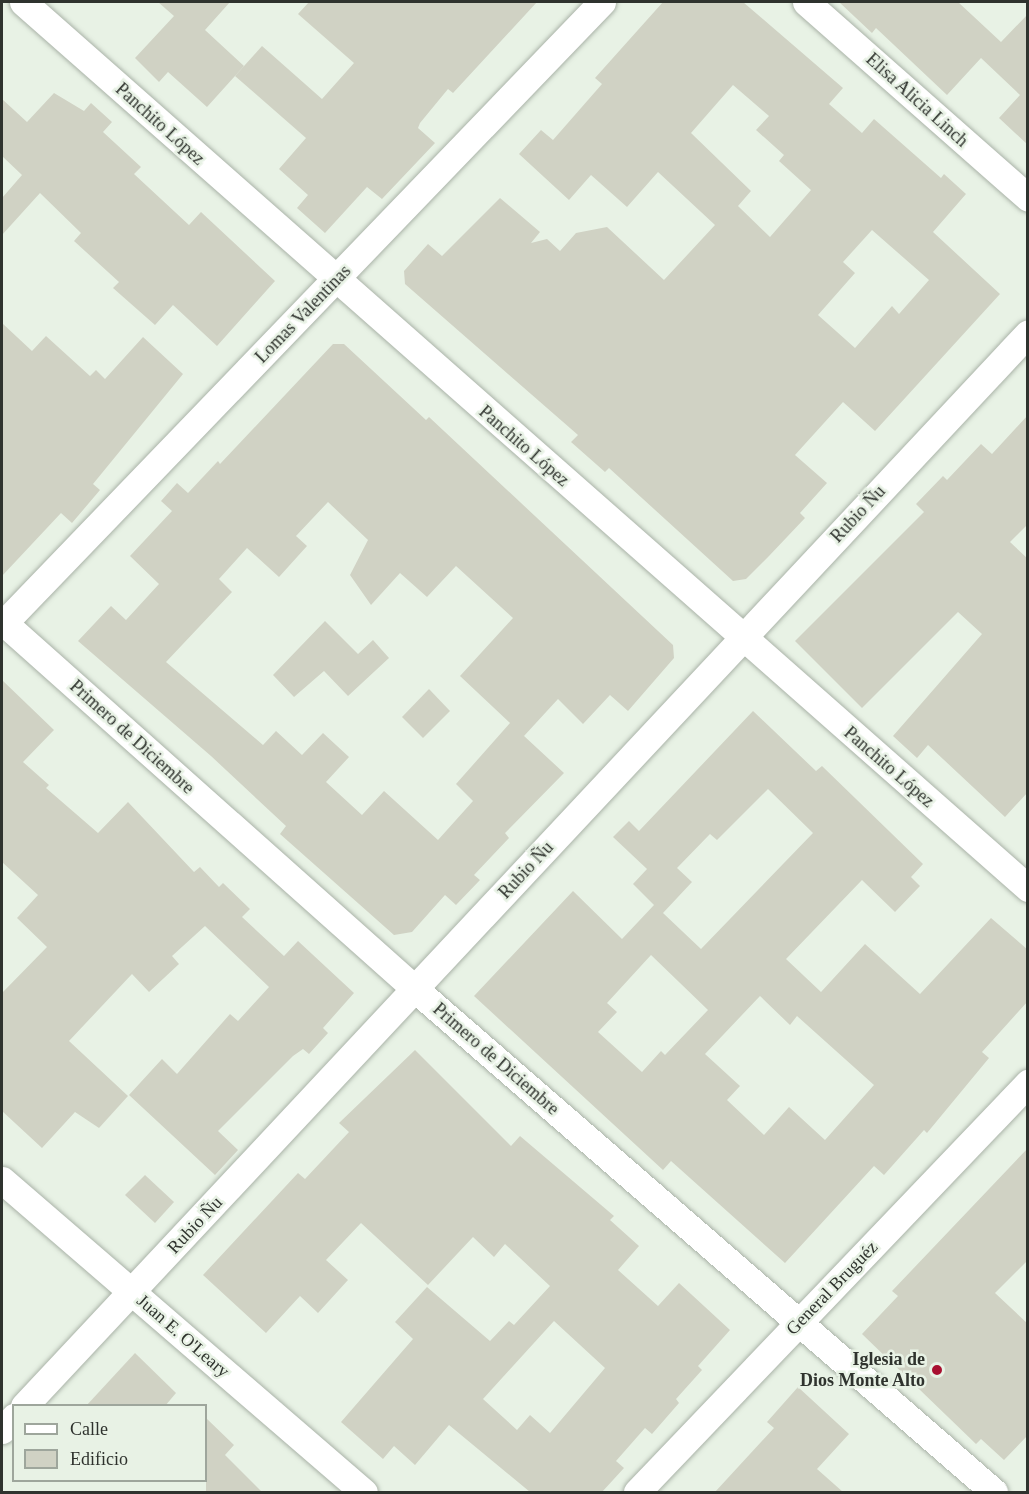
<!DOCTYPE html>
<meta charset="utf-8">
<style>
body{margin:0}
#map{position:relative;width:1029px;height:1494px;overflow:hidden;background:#e8f2e5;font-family:"Times New Roman",serif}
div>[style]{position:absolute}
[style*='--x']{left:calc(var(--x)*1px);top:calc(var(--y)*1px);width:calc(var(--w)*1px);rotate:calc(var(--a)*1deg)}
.building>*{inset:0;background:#d0d2c4}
.roads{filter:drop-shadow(0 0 2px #aab3a8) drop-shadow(0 0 2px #aab3a8)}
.street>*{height:27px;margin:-13.5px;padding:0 13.5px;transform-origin:13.5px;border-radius:13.5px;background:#fff}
.dots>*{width:16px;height:16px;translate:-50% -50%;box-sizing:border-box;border:3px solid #e8f2e5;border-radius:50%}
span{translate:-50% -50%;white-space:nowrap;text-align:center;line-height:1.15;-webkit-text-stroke:5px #e8f2e5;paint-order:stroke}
.street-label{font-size:18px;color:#2f332e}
.poi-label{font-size:18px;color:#2f332e;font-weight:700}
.right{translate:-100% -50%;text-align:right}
.frame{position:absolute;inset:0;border:3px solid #2f332e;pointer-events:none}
.legend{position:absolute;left:12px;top:1404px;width:195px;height:78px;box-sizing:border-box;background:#e8f2e5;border:2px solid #9ea69c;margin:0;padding:8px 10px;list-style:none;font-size:18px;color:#2f332e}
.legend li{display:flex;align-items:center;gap:12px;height:30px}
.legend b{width:30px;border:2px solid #9ea69c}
</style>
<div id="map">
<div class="building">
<i style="clip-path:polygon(158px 2px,230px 2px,205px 30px,244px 66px,207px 107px,168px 72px,159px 82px,135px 58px,174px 16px)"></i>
<i style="clip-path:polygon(309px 2px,537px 2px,453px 93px,448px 89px,420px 123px,418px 128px,435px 143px,382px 199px,367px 187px,325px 233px,297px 208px,308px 195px,279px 169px,306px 138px,235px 76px,262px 46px,322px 99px,354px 63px,298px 14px)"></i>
<i style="clip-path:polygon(evenodd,663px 2px,743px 2px,843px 88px,829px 104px,862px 133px,874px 119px,941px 178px,944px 174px,966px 194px,933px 232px,1000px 294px,875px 431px,843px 402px,795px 455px,827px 483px,800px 513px,805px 518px,769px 556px,746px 579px,733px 581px,609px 468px,605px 472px,571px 442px,578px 435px,405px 284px,404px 271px,428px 244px,442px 256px,500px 198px,540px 232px,531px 243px,547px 239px,560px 251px,576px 233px,607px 227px,664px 280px,715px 225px,658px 172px,627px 207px,591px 175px,569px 200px,519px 154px,541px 130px,553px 140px,602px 84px,595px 78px,663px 2px,733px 85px,769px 116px,756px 130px,784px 155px,779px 161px,811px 190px,770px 237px,738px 206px,751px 191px,691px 133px,733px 85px,663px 2px,872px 230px,929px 280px,899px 314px,892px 306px,855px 348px,818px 315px,855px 273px,843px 262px,872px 230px)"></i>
<i style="clip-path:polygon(839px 2px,958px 2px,1001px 42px,1028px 14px,1028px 145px,999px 118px,1020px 95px,981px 58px,947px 95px,876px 28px,872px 33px)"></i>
<i style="clip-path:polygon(54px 93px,84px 111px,91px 103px,112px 122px,103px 132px,141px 167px,134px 174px,189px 225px,201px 212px,275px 281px,217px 346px,173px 305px,155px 325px,113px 288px,119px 282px,74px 241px,81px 233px,40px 193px,2px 235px,2px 198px,22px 175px,2px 156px,2px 99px,27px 122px)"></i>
<i style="clip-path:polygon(2px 323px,32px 351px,46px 336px,90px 376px,96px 370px,105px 379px,143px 337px,183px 374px,93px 484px,100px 490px,72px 523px,61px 513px,2px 576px)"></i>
<i style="clip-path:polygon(evenodd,333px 344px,344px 344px,426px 420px,429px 417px,673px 645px,674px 658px,628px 711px,610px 695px,583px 724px,558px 699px,524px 736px,510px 723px,564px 773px,505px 833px,509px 838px,474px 875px,480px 880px,456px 905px,445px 895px,412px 932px,394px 935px,280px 834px,286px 826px,211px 756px,78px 641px,111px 606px,126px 620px,159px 584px,130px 556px,172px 511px,161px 501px,177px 483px,188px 493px,218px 461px,220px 464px,333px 344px,328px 502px,368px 540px,350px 575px,371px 605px,400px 573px,427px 597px,456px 566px,513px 618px,460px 676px,510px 723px,456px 784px,473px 801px,438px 840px,384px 791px,362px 815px,326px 782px,349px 757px,323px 733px,302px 755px,276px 731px,263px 745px,166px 662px,232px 592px,219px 579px,247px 548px,279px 577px,307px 546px,296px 536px,328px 502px)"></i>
<i style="clip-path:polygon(1028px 415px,1028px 524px,1010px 542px,1028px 559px,1028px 792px,1005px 817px,928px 745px,917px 758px,893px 736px,982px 634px,958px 612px,862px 708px,795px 641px,924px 512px,916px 504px,943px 476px,947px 480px,981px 444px,992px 454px)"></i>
<i style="clip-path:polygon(325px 621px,358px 654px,373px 640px,389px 658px,348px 696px,324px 671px,294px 697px,273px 675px)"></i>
<i style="clip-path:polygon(2px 680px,54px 730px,23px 762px,49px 785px,46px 788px,98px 833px,128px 802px,194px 872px,200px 867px,219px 887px,223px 883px,250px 909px,242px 917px,284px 956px,298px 941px,354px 993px,323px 1028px,328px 1033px,309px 1054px,303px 1049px,293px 1056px,218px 1131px,238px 1150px,215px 1175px,129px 1095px,162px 1059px,177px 1074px,230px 1014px,238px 1021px,269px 987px,205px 926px,172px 956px,179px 964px,149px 992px,132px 974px,69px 1041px,128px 1096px,99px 1128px,75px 1112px,42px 1148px,2px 1111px,2px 993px,47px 947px,17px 918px,38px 895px,2px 862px)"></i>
<i style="clip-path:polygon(429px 689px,450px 711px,423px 738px,402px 717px)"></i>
<i style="clip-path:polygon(evenodd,753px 711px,816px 771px,822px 766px,923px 864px,911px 877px,920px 886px,895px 912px,862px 880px,786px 959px,821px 992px,865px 944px,920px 994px,991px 918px,1028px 950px,1028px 1001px,982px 1052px,989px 1058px,927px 1133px,924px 1130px,884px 1175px,874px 1166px,785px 1263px,671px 1161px,663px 1170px,474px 996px,573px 891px,622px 939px,654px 905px,633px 884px,647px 869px,613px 837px,629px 821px,639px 831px,753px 711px,768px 789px,813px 833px,701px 949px,663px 913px,692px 882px,677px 868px,710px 834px,717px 840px,768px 789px,753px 711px,651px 955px,708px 1010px,665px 1055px,661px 1051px,642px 1072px,598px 1032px,617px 1012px,607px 1003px,651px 955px,753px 711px,760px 996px,790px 1025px,797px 1016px,874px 1085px,825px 1140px,789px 1107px,764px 1135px,727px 1100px,740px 1086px,705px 1054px,760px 996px)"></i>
<i style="clip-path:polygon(evenodd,415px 1050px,511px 1146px,520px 1136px,614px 1216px,610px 1220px,639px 1246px,618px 1270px,658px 1306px,679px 1283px,730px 1330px,698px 1366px,702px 1370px,676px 1399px,679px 1403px,652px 1434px,645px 1428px,616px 1461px,624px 1468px,602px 1492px,530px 1492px,449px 1425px,415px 1465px,394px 1446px,383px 1459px,341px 1422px,413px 1339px,395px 1322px,427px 1287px,490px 1341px,509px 1321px,514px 1325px,550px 1286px,505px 1244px,494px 1257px,473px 1237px,428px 1285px,361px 1223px,326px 1260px,348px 1280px,318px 1313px,300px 1296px,266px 1333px,203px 1275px,298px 1173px,305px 1179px,349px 1132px,339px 1123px,415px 1050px,554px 1321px,605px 1368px,550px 1433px,530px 1415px,517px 1430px,483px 1399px,554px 1321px)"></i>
<i style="clip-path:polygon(1028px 1148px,1028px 1260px,995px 1293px,1028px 1324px,1028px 1435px,1004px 1460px,981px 1439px,976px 1444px,862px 1334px,898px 1296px,892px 1291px)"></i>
<i style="clip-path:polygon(145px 1175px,174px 1202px,155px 1223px,125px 1195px)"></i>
<i style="clip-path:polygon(135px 1353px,176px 1393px,165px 1406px,86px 1406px)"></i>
<i style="clip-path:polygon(798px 1387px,849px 1434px,817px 1469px,843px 1492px,715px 1492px,774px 1428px,767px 1422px)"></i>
<i style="clip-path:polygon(206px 1418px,234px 1445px,225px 1455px,262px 1492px,206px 1492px)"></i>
</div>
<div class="roads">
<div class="street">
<i style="--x:23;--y:2;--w:1340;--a:41.4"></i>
<i style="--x:806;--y:2;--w:296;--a:41.4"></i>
<i style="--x:2;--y:621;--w:553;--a:41.7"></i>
<i style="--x:415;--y:989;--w:767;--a:40.98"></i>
<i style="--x:2;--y:625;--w:865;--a:-46.08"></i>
<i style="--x:2;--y:1180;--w:478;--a:40.8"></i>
<i style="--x:24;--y:1406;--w:1469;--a:-46.9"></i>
<i style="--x:2;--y:1430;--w:18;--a:-47"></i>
<i style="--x:637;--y:1492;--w:566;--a:-46.29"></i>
</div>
</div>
<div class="dots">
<i style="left:937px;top:1370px;background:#a80f30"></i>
</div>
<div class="street-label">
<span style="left:917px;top:100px;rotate:42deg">Elisa Alicia Linch</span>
<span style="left:160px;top:124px;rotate:42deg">Panchito López</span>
<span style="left:303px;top:314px;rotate:-46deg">Lomas Valentinas</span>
<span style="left:524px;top:446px;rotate:41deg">Panchito López</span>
<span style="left:858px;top:514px;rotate:-47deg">Rubio Ñu</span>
<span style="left:132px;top:737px;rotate:42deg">Primero de Diciembre</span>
<span style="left:889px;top:767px;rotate:41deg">Panchito López</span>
<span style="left:526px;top:870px;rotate:-47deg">Rubio Ñu</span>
<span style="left:496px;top:1059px;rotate:41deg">Primero de Diciembre</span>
<span style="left:195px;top:1225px;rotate:-47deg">Rubio Ñu</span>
<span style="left:832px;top:1288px;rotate:-46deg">General Bruguéz</span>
<span style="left:183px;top:1336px;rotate:41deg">Juan E. O'Leary</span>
</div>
<div class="poi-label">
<span class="right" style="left:925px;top:1370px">Iglesia de<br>Dios Monte Alto</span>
</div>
<div class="frame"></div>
<ul class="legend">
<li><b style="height:8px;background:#fff"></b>Calle</li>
<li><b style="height:16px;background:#d0d2c4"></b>Edificio</li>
</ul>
</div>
